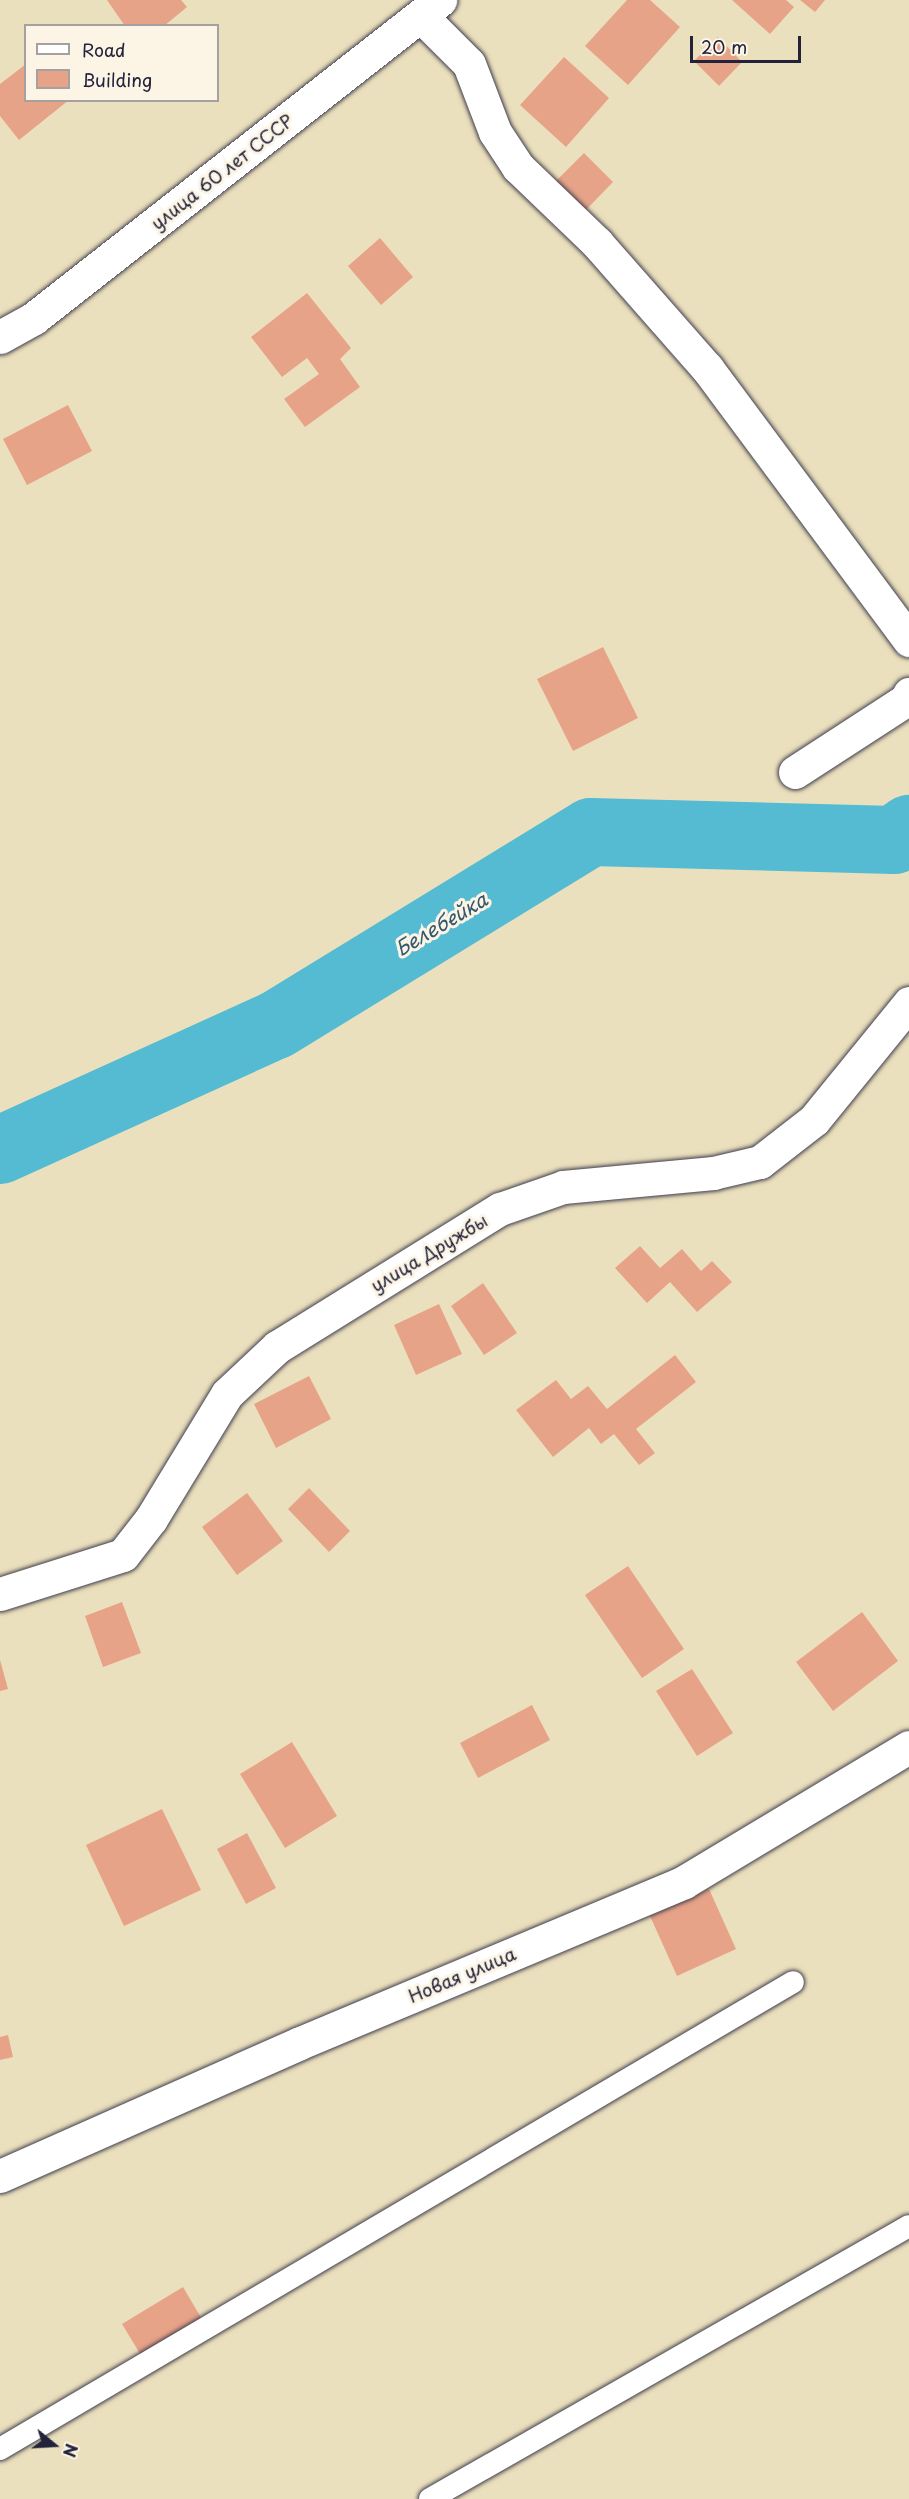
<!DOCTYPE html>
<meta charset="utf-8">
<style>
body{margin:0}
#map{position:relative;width:909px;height:2499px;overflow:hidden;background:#ebe0bd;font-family:"Playpen Sans",sans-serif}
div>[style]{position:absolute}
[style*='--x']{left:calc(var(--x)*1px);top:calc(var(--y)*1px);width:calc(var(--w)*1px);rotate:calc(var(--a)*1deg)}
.river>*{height:68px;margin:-34px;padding:0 34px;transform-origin:34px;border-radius:34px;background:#54bbd2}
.building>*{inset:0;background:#e7a388}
.roads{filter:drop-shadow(0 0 2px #403e4e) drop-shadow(0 0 2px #403e4e)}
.lane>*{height:22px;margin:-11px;padding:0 11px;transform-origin:11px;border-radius:11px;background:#fff}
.street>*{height:33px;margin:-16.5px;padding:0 16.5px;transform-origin:16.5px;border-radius:16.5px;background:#fff}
span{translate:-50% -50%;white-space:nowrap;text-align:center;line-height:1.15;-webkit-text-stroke:6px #fcf5e5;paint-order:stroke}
.street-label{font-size:18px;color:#22223b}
.water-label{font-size:20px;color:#345870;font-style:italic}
.legend{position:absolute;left:24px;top:24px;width:195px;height:78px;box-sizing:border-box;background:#fcf5e5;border:2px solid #a5a1a1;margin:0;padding:8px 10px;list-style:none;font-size:18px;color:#22223b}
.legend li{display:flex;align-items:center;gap:12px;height:30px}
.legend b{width:30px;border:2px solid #a5a1a1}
.north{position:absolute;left:24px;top:2415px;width:60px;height:60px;-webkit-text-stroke:4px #fcf5e5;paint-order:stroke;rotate:108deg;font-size:16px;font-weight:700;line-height:24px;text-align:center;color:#22223b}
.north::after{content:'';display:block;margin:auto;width:21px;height:27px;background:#22223b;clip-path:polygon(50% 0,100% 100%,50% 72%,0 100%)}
.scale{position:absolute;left:690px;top:36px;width:111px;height:27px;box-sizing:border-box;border:3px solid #22223b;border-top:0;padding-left:8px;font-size:18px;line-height:21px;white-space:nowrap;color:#22223b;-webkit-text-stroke:4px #fcf5e5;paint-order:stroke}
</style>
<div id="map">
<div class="river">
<i style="--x:0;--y:1150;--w:303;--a:-24.4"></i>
<i style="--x:276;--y:1025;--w:369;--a:-31.5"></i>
<i style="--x:591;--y:832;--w:303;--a:1.5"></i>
<i style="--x:894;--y:840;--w:19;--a:-36"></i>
</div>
<div class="building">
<i style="clip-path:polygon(107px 0,181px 0,187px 7px,164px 26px,125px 26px)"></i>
<i style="clip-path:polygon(627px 0,650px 0,680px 27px,628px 85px,585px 46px)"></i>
<i style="clip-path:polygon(732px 0,786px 0,794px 7px,770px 34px)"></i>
<i style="clip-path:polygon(800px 0,825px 0,815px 12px)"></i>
<i style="clip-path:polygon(718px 37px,742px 62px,719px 86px,694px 61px)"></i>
<i style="clip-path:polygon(564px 57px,609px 98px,566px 147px,520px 105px)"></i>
<i style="clip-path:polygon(26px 64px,26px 100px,69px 100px,19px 140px,0 116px,0 84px)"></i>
<i style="clip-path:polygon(584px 153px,613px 182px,582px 214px,552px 185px)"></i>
<i style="clip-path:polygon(380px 238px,413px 277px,381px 305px,348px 266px)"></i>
<i style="clip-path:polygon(307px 293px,351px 348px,340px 359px,360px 387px,305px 427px,284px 399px,319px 374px,307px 358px,282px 377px,251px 337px)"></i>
<i style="clip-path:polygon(68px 405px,92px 451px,27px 485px,3px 439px)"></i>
<i style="clip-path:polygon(603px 647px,638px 718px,573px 751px,537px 679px)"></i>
<i style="clip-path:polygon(640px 1246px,660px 1268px,682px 1249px,701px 1271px,712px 1261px,732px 1282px,697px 1312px,670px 1282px,647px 1303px,615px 1268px)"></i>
<i style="clip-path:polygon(483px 1283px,517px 1333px,484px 1355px,451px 1306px)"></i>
<i style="clip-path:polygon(439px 1304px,462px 1354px,416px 1375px,394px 1325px)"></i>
<i style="clip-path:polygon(675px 1355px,696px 1382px,636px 1429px,655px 1453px,639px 1465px,614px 1434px,601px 1444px,589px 1428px,553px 1457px,516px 1410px,556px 1380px,571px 1399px,588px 1386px,607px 1409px)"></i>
<i style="clip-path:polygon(309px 1376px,331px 1419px,276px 1448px,254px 1404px)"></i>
<i style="clip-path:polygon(309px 1488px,350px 1531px,329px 1552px,288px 1509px)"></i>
<i style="clip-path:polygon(247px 1493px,283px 1541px,237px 1575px,202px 1527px)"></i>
<i style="clip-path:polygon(628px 1566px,684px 1649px,642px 1678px,585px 1595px)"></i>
<i style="clip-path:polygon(122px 1602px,141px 1653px,103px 1667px,85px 1616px)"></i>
<i style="clip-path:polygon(862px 1612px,898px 1661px,833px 1711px,796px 1662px)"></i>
<i style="clip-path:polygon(0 1660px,8px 1689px,0 1691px)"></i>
<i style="clip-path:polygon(692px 1669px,733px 1733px,697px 1756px,656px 1691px)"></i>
<i style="clip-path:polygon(532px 1705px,550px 1740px,478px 1778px,460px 1743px)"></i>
<i style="clip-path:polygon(292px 1742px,337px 1816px,285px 1848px,240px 1774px)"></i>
<i style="clip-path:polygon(162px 1809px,201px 1890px,124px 1926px,86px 1845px)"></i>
<i style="clip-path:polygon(247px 1833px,276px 1888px,246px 1904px,217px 1849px)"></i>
<i style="clip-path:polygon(709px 1889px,736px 1949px,677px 1976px,650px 1916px)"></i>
<i style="clip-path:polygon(8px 2035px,13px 2057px,0 2060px,0 2037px)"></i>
<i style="clip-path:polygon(183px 2287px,203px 2321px,142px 2357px,122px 2324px)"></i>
</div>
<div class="roads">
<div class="lane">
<i style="--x:0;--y:2449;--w:920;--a:-30.49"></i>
<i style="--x:430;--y:2499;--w:551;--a:-29.68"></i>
</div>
<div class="street">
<i style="--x:422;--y:17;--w:66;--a:45"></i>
<i style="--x:469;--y:64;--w:73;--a:69.1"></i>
<i style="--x:495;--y:132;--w:42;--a:56.7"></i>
<i style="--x:518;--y:167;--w:110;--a:43.9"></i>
<i style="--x:597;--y:243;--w:167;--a:48.7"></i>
<i style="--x:707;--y:368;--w:339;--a:53.4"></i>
<i style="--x:0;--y:337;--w:39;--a:-29"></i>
<i style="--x:34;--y:318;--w:516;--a:-38.07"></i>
<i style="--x:795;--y:772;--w:132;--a:-33"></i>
<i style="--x:906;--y:700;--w:7;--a:-63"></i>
<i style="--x:0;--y:1594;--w:129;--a:-17.6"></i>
<i style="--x:123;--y:1555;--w:46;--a:-52.1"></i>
<i style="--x:151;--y:1519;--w:146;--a:-58.7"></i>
<i style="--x:227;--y:1394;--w:69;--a:-43.2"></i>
<i style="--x:277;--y:1347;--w:262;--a:-31.8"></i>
<i style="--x:500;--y:1209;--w:67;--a:-19.2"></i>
<i style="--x:563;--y:1187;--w:151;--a:-5.3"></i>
<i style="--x:713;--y:1173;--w:48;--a:-13.2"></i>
<i style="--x:760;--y:1162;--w:68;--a:-37.9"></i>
<i style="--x:814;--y:1120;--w:151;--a:-50.9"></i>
<i style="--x:0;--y:2176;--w:328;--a:-23.9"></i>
<i style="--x:300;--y:2043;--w:416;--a:-22.7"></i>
<i style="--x:684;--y:1882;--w:262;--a:-31"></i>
</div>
</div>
<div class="street-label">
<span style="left:222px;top:172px;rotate:-38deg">улица 60 лет СССР</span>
<span style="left:429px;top:1253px;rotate:-31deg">улица Дружбы</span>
<span style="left:462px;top:1975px;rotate:-23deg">Новая улица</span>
</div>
<div class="water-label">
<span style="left:441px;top:924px;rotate:-31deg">Белебейка</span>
</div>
<ul class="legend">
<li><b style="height:8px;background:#fff"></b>Road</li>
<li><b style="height:16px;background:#e7a388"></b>Building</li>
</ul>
<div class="north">N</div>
<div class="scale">20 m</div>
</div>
